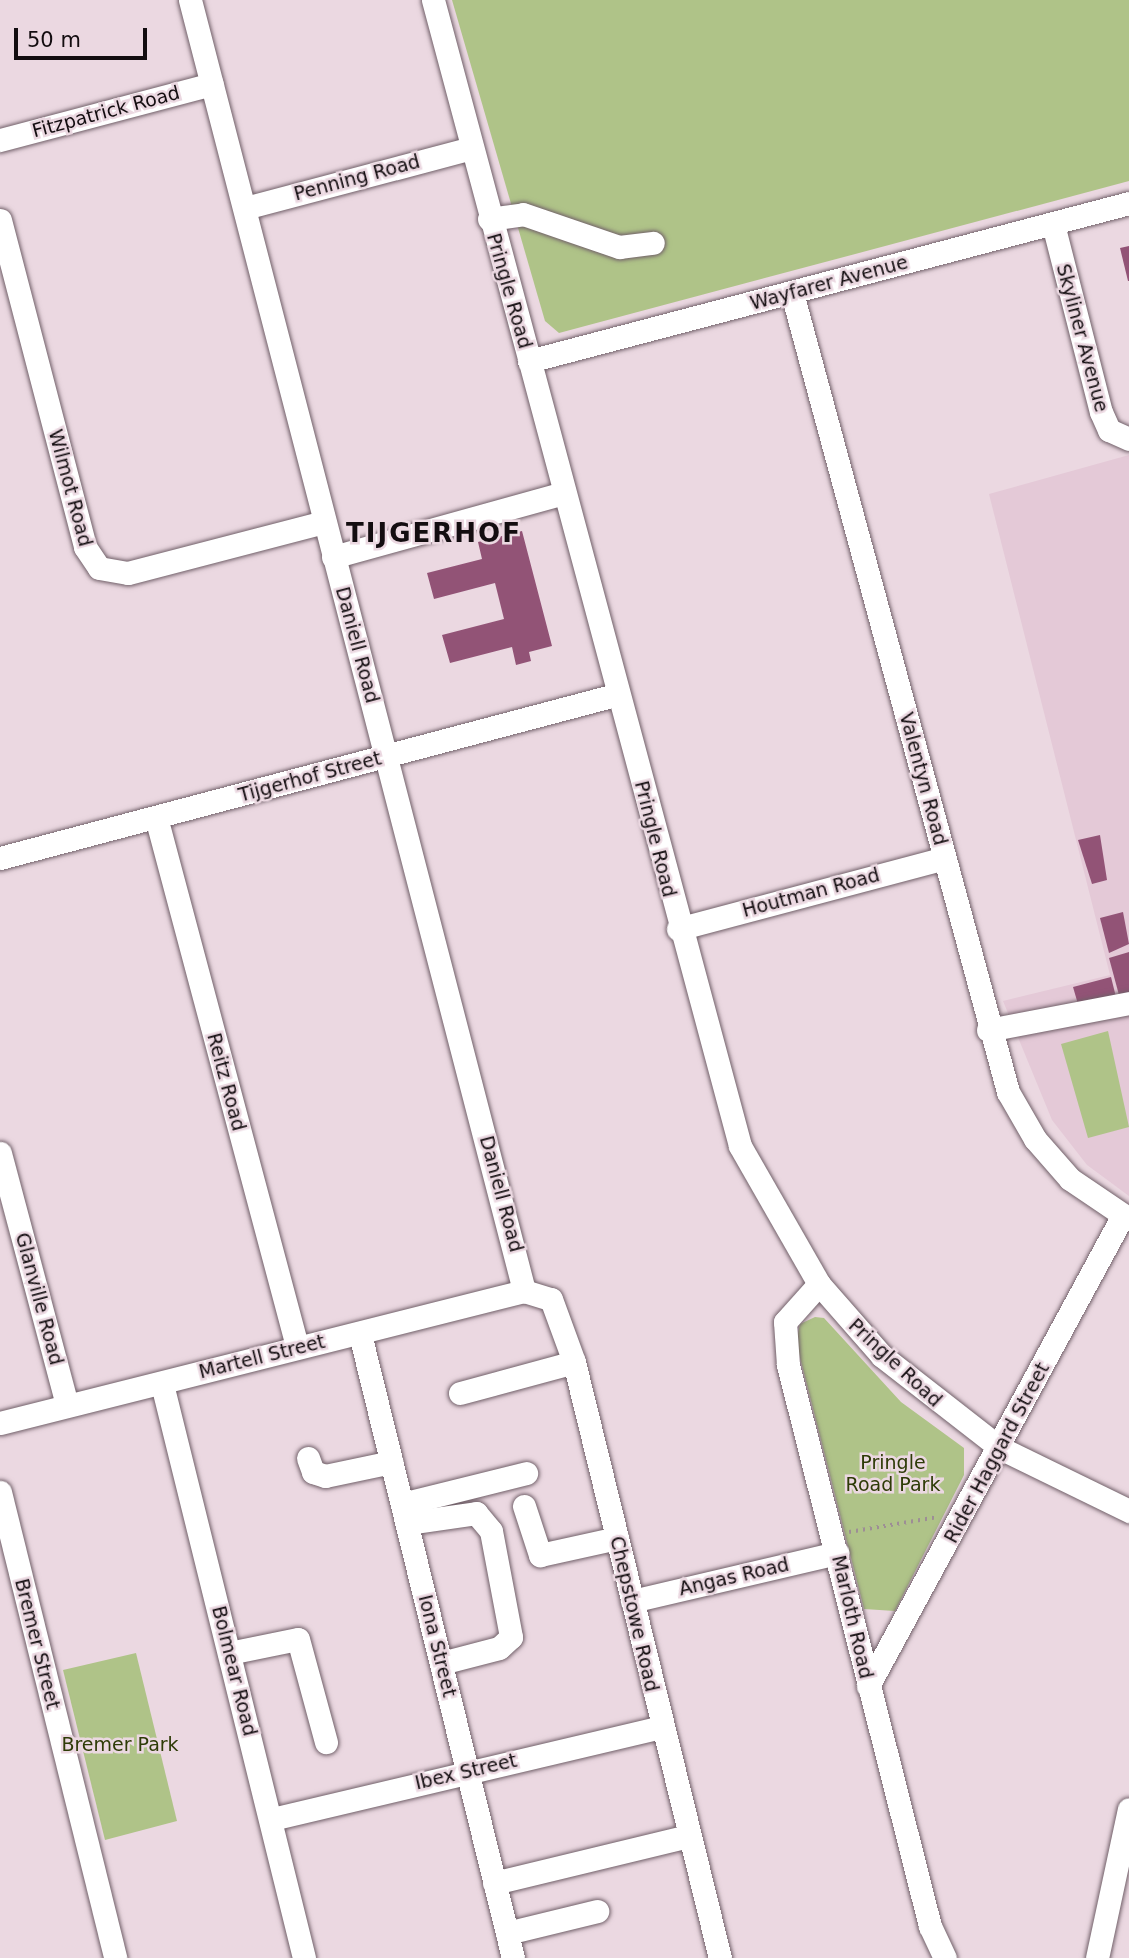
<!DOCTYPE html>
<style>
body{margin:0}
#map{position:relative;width:1129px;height:1958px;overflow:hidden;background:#ebd8e1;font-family:"DejaVu Sans",sans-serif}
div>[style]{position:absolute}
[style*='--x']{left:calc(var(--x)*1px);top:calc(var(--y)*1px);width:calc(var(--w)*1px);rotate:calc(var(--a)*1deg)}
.built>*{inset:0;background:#e4c9d7}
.green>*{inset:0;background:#afc388}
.building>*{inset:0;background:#925376}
.path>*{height:3.5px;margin-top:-1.75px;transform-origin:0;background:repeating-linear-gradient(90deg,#9d8e95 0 2px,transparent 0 7px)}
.roads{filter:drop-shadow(0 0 2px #716069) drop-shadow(0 0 2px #716069)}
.minor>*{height:23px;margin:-11.5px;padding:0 11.5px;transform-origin:11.5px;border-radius:11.5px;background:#fff}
span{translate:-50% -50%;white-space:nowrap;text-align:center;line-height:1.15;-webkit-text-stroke:5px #ebd8e1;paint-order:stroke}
.street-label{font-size:19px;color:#130d10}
.park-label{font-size:19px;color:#2e3b07}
.district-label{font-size:26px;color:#130d10;font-weight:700;letter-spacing:2px}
.scale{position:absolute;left:14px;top:28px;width:133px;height:32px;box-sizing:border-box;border:4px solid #130d10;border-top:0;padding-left:9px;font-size:21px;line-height:24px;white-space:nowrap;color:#130d10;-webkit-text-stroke:5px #ebd8e1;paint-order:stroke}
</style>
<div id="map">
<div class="built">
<i style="clip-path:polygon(1129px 455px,1129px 1196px,1087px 1165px,1052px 1120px,1003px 1001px,1110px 975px,989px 494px)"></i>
</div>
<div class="green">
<i style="clip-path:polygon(452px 0,1129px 0,1129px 181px,559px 333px,545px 321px)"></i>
<i style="clip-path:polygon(1108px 1031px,1129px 1127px,1088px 1138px,1061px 1044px)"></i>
<i style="clip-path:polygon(815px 1317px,824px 1318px,901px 1402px,964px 1448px,964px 1475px,895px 1611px,864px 1609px,796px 1342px,800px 1324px)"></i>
<i style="clip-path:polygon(136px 1653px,177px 1821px,105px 1840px,63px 1670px)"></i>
</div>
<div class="building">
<i style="clip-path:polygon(1129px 246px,1129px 281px,1128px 281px,1120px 248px)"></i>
<i style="clip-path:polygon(522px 531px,552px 646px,529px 652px,531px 661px,516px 665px,512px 647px,450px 663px,442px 635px,504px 619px,495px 583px,434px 599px,427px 573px,482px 559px,478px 542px)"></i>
<i style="clip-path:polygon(1100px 835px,1107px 880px,1092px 884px,1078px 840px)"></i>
<i style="clip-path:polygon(1123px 912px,1129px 944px,1109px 953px,1100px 918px)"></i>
<i style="clip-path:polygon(1129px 952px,1129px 993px,1119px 995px,1109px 958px)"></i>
<i style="clip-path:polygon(1111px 977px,1117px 1001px,1080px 1011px,1073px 987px)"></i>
</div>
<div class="path">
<i style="--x:849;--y:1532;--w:90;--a:-9.6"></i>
</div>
<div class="roads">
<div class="minor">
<i style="--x:190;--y:0;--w:1334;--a:75.49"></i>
<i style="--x:433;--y:0;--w:1186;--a:75"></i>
<i style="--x:740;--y:1146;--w:159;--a:60.2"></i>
<i style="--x:819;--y:1284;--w:96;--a:48.8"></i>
<i style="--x:882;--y:1356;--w:150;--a:37.9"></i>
<i style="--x:1000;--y:1448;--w:144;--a:26"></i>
<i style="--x:0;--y:140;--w:219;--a:-14.8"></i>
<i style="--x:245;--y:208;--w:232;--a:-14.8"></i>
<i style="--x:489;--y:219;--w:34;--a:-8"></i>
<i style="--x:523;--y:214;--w:102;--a:19"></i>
<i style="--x:619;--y:247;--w:34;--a:-7"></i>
<i style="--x:0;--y:220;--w:338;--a:75.4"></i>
<i style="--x:85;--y:547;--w:25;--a:56"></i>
<i style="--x:99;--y:568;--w:29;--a:10"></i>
<i style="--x:128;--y:573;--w:203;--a:-14.6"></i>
<i style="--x:1053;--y:224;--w:194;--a:75.7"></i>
<i style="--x:1101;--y:412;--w:20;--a:66"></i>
<i style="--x:1109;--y:430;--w:22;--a:24"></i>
<i style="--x:792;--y:293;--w:828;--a:74.87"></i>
<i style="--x:1008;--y:1092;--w:54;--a:60.1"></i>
<i style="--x:1035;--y:1139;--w:53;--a:48.8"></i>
<i style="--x:1070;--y:1179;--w:71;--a:34.1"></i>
<i style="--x:529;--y:361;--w:620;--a:-14.75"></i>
<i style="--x:333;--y:557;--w:240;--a:-15.5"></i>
<i style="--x:156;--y:817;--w:547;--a:75.08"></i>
<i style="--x:0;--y:858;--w:640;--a:-14.84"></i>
<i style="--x:678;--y:929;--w:275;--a:-14.9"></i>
<i style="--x:988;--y:1030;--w:144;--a:-10.8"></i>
<i style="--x:0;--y:1153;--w:261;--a:75.1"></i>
<i style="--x:819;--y:1284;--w:51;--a:131.8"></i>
<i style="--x:785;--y:1322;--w:43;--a:86"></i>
<i style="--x:788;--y:1365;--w:579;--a:75.8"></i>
<i style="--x:930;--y:1926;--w:35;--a:65"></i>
<i style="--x:360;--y:1334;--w:642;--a:76.22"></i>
<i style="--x:162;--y:1384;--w:591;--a:76.1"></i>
<i style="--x:460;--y:1393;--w:118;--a:-15.2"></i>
<i style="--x:0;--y:1423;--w:540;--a:-14.14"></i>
<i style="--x:524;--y:1291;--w:28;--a:17"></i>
<i style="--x:551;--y:1299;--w:67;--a:69.9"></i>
<i style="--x:574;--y:1362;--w:614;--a:76.24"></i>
<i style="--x:308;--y:1458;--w:15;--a:70"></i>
<i style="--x:313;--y:1472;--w:13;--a:18"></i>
<i style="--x:325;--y:1476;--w:68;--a:-11.8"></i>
<i style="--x:0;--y:1492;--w:480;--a:76.1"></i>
<i style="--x:402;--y:1504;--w:128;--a:-14"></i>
<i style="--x:524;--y:1506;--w:52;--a:71.9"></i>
<i style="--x:540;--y:1555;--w:79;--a:-12.4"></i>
<i style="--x:407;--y:1523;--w:70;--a:-8.2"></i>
<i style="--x:476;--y:1513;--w:23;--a:50"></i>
<i style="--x:491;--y:1531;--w:108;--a:79.3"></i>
<i style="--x:511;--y:1637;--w:16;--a:137"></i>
<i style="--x:499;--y:1648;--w:60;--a:165.5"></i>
<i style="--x:632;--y:1601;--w:211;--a:-13.2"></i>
<i style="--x:229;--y:1653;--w:70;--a:-11.5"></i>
<i style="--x:298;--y:1639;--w:107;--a:74.8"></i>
<i style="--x:868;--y:1686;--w:533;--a:-61.56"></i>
<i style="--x:272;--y:1819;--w:400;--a:-13.3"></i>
<i style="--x:494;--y:1883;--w:201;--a:-13.6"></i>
<i style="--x:507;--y:1933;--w:93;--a:-13.7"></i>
<i style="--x:1097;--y:1958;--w:152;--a:-77.9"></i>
</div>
</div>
<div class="street-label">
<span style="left:106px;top:112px;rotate:-15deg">Fitzpatrick Road</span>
<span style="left:357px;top:178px;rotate:-15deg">Penning Road</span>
<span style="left:829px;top:283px;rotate:-15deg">Wayfarer Avenue</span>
<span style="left:509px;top:291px;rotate:74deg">Pringle Road</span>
<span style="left:1082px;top:338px;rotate:75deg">Skyliner Avenue</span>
<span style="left:70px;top:488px;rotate:75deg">Wilmot Road</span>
<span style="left:357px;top:645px;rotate:75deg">Daniell Road</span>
<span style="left:310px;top:777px;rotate:-15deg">Tijgerhof Street</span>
<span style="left:923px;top:779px;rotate:75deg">Valentyn Road</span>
<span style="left:655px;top:839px;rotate:76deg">Pringle Road</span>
<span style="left:811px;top:893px;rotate:-15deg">Houtman Road</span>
<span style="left:226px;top:1082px;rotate:75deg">Reitz Road</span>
<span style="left:501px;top:1194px;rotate:75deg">Daniell Road</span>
<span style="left:39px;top:1299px;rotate:75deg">Glanville Road</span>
<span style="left:262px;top:1357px;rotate:-14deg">Martell Street</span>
<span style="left:895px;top:1363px;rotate:43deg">Pringle Road</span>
<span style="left:997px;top:1453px;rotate:-62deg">Rider Haggard Street</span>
<span style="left:734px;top:1577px;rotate:-13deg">Angas Road</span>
<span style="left:634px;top:1614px;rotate:77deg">Chepstowe Road</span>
<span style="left:852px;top:1617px;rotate:77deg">Marloth Road</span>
<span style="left:37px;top:1644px;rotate:76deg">Bremer Street</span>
<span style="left:437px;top:1646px;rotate:76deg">Iona Street</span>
<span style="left:234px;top:1671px;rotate:76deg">Bolmear Road</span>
<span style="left:466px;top:1772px;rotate:-13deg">Ibex Street</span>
</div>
<div class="park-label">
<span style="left:893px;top:1474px">Pringle<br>Road Park</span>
<span style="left:120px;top:1745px">Bremer Park</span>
</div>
<div class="district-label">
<span style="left:434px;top:534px">TIJGERHOF</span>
</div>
<div class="scale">50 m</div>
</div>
